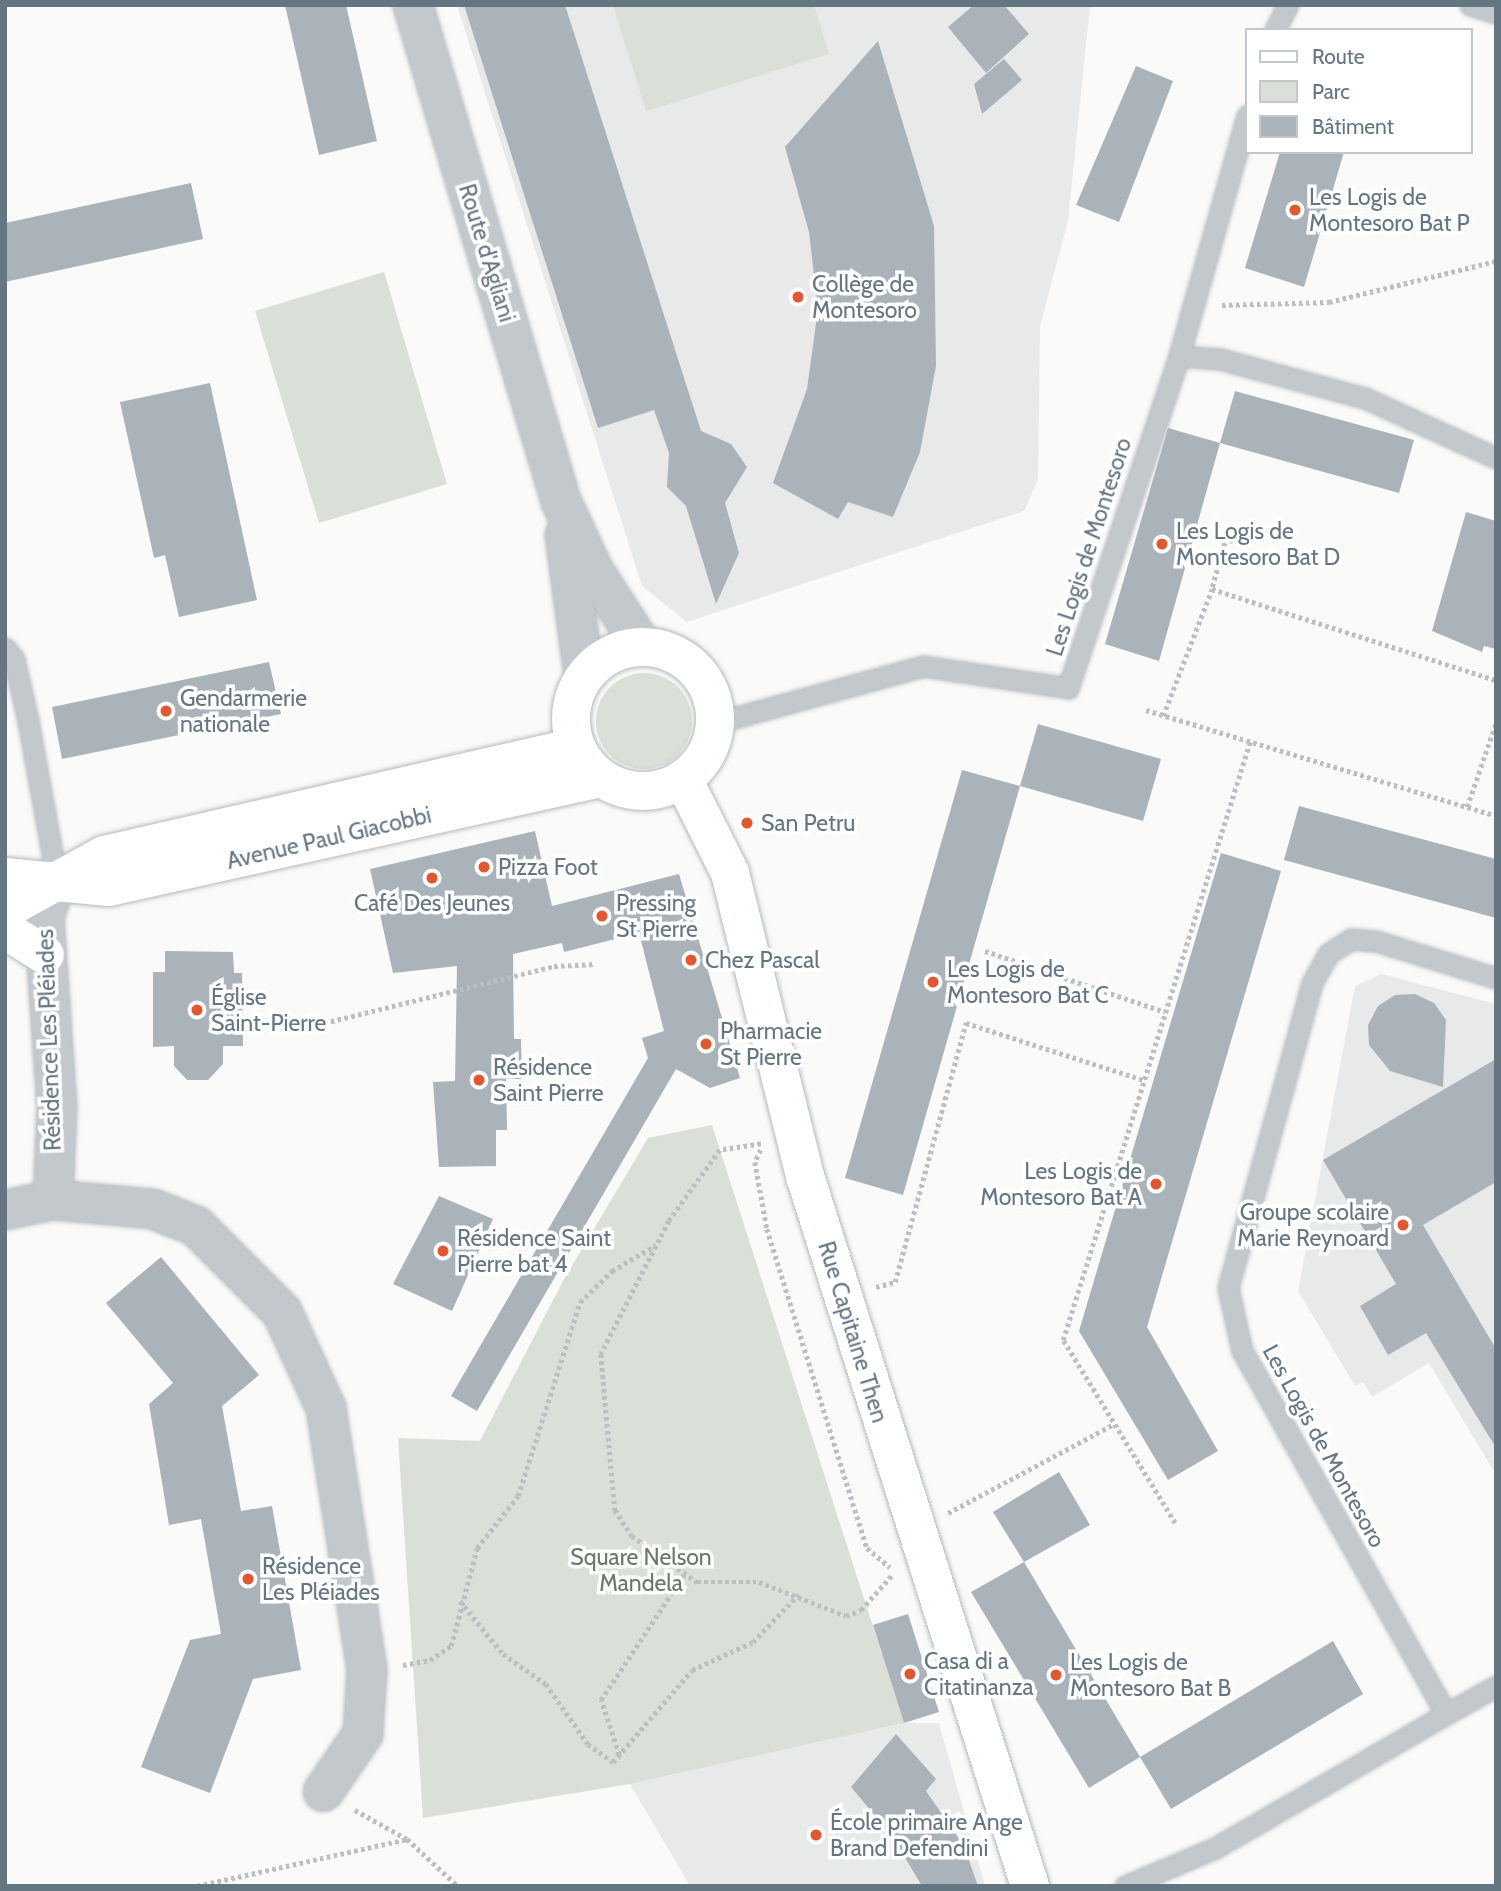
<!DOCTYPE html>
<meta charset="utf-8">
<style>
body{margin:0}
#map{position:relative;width:1501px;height:1891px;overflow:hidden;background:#fafaf8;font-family:Cabin,sans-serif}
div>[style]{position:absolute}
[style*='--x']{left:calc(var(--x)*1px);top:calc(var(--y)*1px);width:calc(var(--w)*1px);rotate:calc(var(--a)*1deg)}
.built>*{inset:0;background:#e8e9e9}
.green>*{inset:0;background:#dadfd7}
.round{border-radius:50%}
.building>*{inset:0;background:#aab3b9}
.path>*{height:4.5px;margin-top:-2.25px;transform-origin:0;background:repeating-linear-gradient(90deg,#bbbfc2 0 3.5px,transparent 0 7px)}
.roads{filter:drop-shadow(0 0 2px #b3babf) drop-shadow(0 0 2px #b3babf)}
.service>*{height:19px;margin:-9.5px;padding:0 9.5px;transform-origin:9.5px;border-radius:9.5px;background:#c3c8cc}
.minor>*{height:38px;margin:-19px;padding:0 19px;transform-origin:19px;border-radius:19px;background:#c3c8cc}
.tertiary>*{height:38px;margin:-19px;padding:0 19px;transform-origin:19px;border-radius:19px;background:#c3c8cc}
.secondary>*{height:38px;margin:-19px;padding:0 19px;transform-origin:19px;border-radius:19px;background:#fff}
.secondary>.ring{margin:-19px;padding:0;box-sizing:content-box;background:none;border:38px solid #fff;border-radius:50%}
.dots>*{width:19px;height:19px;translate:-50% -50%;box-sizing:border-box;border:4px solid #fff;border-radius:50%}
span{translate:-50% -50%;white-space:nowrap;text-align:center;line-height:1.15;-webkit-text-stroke:7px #fff;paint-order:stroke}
.poi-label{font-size:23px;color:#657683}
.left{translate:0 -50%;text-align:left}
.right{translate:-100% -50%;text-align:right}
.street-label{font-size:23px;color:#657683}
.park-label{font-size:23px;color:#687a64}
.frame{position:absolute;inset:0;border:7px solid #657683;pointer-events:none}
.legend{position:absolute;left:1245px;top:28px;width:228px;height:126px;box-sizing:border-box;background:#fff;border:2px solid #c1c8cd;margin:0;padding:9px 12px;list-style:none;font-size:21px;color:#657683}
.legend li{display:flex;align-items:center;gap:14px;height:35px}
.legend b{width:35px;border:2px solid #c1c8cd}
</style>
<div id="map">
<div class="built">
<i style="clip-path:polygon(457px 5px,1090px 5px,1068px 221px,1040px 326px,1038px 480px,1024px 511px,687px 622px,642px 586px)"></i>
<i style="clip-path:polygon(1381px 974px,1496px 1004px,1496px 1475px,1429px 1363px,1372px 1397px,1363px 1382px,1355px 1386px,1298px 1291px,1355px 986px)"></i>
<i style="clip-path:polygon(904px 1723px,939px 1723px,985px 1886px,690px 1886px,630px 1784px)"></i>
</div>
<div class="green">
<i style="clip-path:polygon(613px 5px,814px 5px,829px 54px,646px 111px)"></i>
<i style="clip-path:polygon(384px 272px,447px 484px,319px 523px,255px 311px)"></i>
<i class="round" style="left:596px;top:673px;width:96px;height:96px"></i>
<i style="clip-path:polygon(712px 1125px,904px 1723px,630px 1784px,423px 1818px,398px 1438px,480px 1441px,563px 1281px,648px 1138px)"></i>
</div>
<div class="building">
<i style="clip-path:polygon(285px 5px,346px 5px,377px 141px,319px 155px)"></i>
<i style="clip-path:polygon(464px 5px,565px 5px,701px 431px,731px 444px,747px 467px,725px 503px,739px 553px,716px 604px,686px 506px,667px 487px,669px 453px,654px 410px,598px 428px)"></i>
<i style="clip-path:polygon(974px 5px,1004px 5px,1029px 34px,986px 73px,948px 27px)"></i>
<i style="clip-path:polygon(878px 41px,934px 226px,936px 366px,920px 452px,893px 517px,848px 502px,838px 519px,773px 483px,807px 389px,818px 309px,809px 232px,785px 147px)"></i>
<i style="clip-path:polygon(1004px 59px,1022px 80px,982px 114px,974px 84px)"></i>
<i style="clip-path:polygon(1136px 66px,1173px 81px,1119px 222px,1076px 205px)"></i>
<i style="clip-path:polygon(1280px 152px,1344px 152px,1304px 287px,1245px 268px)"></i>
<i style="clip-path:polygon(191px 183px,203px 239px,5px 282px,5px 223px)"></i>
<i style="clip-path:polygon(210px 383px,257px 600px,179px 617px,165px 555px,154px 558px,120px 402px)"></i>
<i style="clip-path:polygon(1235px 391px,1414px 440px,1399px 493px,1220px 443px)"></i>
<i style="clip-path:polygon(1168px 428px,1220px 443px,1159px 661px,1105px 644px)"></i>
<i style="clip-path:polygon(1466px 512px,1496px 521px,1496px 649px,1484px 646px,1482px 652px,1432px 631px)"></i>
<i style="clip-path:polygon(269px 662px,281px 714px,62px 759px,52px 707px)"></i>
<i style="clip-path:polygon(1038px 724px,1161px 759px,1143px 821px,1020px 786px)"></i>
<i style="clip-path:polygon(962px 770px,1020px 786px,903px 1195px,845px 1178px)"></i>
<i style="clip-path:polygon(1299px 806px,1496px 859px,1496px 918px,1284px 860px)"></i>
<i style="clip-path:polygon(535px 831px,552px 906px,679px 874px,740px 1078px,710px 1088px,676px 1069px,477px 1411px,451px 1396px,648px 1058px,642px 1038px,664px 1031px,639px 933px,564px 952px,562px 943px,513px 954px,514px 1039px,521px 1039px,522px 1079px,506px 1079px,507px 1130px,496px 1130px,496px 1166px,439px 1167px,433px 1082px,455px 1081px,457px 966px,393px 973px,370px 869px)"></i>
<i style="clip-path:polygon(1221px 853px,1281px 871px,1147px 1327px,1218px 1451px,1168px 1480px,1079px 1331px)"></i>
<i style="clip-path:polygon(165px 951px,233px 952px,234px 973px,242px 973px,243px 1046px,223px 1046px,223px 1064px,208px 1080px,187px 1080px,174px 1066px,174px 1046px,153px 1047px,153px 972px,165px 972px)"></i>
<i style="clip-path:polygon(1415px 994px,1434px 1003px,1446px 1020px,1443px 1087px,1390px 1071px,1369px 1045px,1368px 1025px,1378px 1006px,1395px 995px)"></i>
<i style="clip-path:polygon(1496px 1059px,1496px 1182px,1423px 1225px,1496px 1349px,1496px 1448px,1426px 1333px,1388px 1355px,1360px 1306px,1396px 1284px,1323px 1160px)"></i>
<i style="clip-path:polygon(439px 1196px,493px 1219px,452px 1311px,393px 1284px)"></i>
<i style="clip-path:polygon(161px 1257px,259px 1375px,222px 1406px,241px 1511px,272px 1506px,301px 1670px,253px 1679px,210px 1793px,141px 1767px,190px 1640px,221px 1634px,201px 1519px,169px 1525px,149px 1404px,173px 1383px,106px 1303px)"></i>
<i style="clip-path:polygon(1059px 1472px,1090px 1525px,1024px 1562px,993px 1512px)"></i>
<i style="clip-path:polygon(1024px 1562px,1140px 1757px,1089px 1788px,971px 1592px)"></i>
<i style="clip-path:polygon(908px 1614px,939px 1712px,904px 1723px,873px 1625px)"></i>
<i style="clip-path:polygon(1333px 1641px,1363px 1694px,1171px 1809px,1140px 1757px)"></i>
<i style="clip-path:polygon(896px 1734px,936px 1779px,926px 1791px,964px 1846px,978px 1886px,922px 1886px,892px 1836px,851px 1787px)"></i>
</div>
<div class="path">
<i style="--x:1222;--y:305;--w:107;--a:-1.6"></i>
<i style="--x:1329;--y:302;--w:172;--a:-13.8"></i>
<i style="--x:1273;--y:528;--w:50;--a:162.6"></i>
<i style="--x:1225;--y:543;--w:48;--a:105.8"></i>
<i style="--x:1212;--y:589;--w:298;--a:17.8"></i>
<i style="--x:1146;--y:710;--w:366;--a:16.8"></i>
<i style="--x:1163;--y:716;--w:136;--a:-68.9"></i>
<i style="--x:1467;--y:807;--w:89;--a:-71"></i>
<i style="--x:985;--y:951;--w:190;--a:18.7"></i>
<i style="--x:324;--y:1023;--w:237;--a:-13.9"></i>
<i style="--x:554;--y:966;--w:40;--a:-2.9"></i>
<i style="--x:761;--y:1144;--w:41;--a:171.7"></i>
<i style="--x:720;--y:1150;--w:87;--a:125.7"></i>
<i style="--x:669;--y:1221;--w:149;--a:117.1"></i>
<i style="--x:601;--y:1354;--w:157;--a:84.9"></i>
<i style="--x:615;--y:1510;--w:31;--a:57"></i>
<i style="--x:632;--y:1536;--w:80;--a:35.3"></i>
<i style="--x:697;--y:1582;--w:62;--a:0"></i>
<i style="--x:759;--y:1582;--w:93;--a:21.3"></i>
<i style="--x:846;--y:1616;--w:16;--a:-22"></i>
<i style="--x:861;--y:1610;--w:48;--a:-48.4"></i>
<i style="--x:761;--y:1150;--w:13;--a:117"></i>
<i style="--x:755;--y:1162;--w:68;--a:79.8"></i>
<i style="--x:767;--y:1229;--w:334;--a:72.6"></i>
<i style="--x:867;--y:1548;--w:30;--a:40"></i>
<i style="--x:876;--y:1287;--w:20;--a:-15"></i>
<i style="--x:895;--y:1282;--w:269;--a:-74.7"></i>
<i style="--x:966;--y:1023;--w:187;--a:17.8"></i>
<i style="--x:948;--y:1513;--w:188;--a:-28.2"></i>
<i style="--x:1175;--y:1523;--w:215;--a:-121.5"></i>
<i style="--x:1063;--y:1340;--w:627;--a:-72.64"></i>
<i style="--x:460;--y:1601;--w:68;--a:50.9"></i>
<i style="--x:503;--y:1654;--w:52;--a:34.9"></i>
<i style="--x:546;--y:1684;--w:73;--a:55"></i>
<i style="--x:588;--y:1744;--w:31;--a:36"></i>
<i style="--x:613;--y:1762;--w:121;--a:-49.3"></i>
<i style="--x:692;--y:1670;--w:67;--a:-24.7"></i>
<i style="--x:753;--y:1642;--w:66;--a:-46.2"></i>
<i style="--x:403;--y:1665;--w:27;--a:-10"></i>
<i style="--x:430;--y:1660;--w:25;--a:-34"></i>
<i style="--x:451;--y:1646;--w:101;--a:-75.1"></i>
<i style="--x:477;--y:1548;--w:66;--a:-51.7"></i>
<i style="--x:518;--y:1496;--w:204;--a:-72.3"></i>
<i style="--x:580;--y:1302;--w:45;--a:-44.1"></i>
<i style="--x:612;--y:1271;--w:51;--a:-30.6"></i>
<i style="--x:619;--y:1755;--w:58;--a:-108.1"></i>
<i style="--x:601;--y:1700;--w:152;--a:-56.5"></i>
<i style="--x:355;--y:1810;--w:60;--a:29.1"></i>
<i style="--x:407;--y:1839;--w:69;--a:42.7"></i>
<i style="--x:197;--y:1886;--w:215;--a:-12.6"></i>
</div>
<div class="roads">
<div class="service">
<i style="--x:1470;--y:5;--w:27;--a:17"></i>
<i style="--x:1275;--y:30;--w:28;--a:-63"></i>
<i style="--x:1179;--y:356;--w:250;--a:-74.2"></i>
<i style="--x:5;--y:648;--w:14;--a:51"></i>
<i style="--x:14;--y:659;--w:64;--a:77.3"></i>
<i style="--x:28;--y:721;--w:163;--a:79.7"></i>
<i style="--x:715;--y:723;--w:216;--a:-15.3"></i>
<i style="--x:923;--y:666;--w:147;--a:8.6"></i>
<i style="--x:1068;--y:688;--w:350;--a:-71.5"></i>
<i style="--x:1179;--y:356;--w:41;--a:4.2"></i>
<i style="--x:1220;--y:359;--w:150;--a:15.1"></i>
<i style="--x:1365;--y:398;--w:144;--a:24.6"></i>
<i style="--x:1446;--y:1714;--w:57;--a:-29.2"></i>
<i style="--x:1125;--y:1886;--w:98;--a:-22.9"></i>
<i style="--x:1215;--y:1848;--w:267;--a:-30.1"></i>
<i style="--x:1446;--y:1714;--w:416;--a:-119.3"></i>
<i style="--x:1242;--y:1351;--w:65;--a:-102.5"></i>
<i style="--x:1228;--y:1288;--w:316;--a:-74.6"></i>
<i style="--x:1312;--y:983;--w:33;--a:-61"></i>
<i style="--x:1328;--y:954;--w:27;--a:-33"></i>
<i style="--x:1351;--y:939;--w:25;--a:5"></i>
<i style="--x:1376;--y:941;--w:126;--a:17.1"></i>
</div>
<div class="minor">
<i style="--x:53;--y:1200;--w:100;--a:5.1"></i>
<i style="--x:153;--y:1209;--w:46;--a:21.6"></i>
<i style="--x:196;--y:1226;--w:122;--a:45"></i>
<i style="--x:282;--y:1312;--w:106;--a:65.4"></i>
<i style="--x:326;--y:1408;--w:265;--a:81.1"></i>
<i style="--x:367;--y:1670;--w:64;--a:93.6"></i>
<i style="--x:363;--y:1734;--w:70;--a:124.6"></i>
<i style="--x:5;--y:1210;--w:49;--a:-11.8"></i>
<i style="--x:53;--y:1200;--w:92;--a:-87.5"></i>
<i style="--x:57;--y:1108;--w:192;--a:-93.9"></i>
<i style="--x:44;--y:916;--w:37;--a:-70"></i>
</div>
<div class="tertiary">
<i style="--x:413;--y:5;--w:518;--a:73.39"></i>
<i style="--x:561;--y:501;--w:76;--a:65.1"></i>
<i style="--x:593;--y:570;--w:90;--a:57.2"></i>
<i style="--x:565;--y:535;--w:142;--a:82.3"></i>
</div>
<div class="secondary">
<i class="ring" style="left:571px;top:647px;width:106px;height:106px"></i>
<i style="--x:683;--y:779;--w:105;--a:63.4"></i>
<i style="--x:730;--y:873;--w:315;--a:76.1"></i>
<i style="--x:806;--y:1179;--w:742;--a:72.42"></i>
<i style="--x:5;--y:877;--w:104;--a:5.5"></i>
<i style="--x:109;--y:887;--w:504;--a:-12.49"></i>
<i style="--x:5;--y:910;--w:113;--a:-29.1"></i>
<i style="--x:104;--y:855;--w:483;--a:-12.9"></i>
<i style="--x:5;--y:930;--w:47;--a:32"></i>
</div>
</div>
<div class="dots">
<i style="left:1295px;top:210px;background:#e4572e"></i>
<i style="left:798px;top:297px;background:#e4572e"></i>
<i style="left:1162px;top:544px;background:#e4572e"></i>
<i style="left:166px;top:711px;background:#e4572e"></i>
<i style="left:747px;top:823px;background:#e4572e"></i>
<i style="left:484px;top:867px;background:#e4572e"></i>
<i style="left:432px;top:878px;background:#e4572e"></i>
<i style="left:602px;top:916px;background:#e4572e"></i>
<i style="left:691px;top:960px;background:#e4572e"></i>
<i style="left:933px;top:982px;background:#e4572e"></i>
<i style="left:197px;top:1010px;background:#e4572e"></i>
<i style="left:706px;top:1044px;background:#e4572e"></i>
<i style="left:479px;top:1080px;background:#e4572e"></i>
<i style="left:1156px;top:1184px;background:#e4572e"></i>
<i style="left:1403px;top:1225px;background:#e4572e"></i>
<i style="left:443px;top:1251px;background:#e4572e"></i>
<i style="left:248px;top:1579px;background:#e4572e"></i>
<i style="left:910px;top:1674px;background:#e4572e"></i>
<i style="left:1056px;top:1675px;background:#e4572e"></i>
<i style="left:816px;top:1835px;background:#e4572e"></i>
</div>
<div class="poi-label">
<span class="left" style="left:1309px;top:210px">Les Logis de<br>Montesoro Bat P</span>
<span class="left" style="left:812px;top:297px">Collège de<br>Montesoro</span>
<span class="left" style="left:1176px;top:544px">Les Logis de<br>Montesoro Bat D</span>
<span class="left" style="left:180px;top:711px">Gendarmerie<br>nationale</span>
<span class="left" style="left:761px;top:823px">San Petru</span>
<span class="left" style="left:498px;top:867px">Pizza Foot</span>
<span style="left:432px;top:903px">Café Des Jeunes</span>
<span class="left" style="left:616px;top:916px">Pressing<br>St Pierre</span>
<span class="left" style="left:705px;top:960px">Chez Pascal</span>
<span class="left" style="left:947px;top:982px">Les Logis de<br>Montesoro Bat C</span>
<span class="left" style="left:211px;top:1010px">Église<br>Saint-Pierre</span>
<span class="left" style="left:720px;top:1044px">Pharmacie<br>St Pierre</span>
<span class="left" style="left:493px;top:1080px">Résidence<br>Saint Pierre</span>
<span class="right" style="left:1142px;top:1184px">Les Logis de<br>Montesoro Bat A</span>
<span class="right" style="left:1389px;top:1225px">Groupe scolaire<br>Marie Reynoard</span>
<span class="left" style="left:457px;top:1251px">Résidence Saint<br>Pierre bat 4</span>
<span class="left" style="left:262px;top:1579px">Résidence<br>Les Pléiades</span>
<span class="left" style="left:924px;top:1674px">Casa di a<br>Citatinanza</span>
<span class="left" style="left:1070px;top:1675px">Les Logis de<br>Montesoro Bat B</span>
<span class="left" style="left:830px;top:1835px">École primaire Ange<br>Brand Defendini</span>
</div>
<div class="street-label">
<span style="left:487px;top:253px;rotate:73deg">Route d'Agliani</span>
<span style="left:1089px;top:547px;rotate:-72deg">Les Logis de Montesoro</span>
<span style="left:329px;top:838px;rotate:-13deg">Avenue Paul Giacobbi</span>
<span style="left:49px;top:1040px;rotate:-92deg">Résidence Les Pléiades</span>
<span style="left:853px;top:1332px;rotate:73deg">Rue Capitaine Then</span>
<span style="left:1324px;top:1446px;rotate:61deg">Les Logis de Montesoro</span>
</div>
<div class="park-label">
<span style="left:641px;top:1570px">Square Nelson<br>Mandela</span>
</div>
<div class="frame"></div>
<ul class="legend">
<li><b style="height:9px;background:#fff"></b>Route</li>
<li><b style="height:19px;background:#dadfd7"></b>Parc</li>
<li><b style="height:19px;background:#aab3b9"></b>Bâtiment</li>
</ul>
</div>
